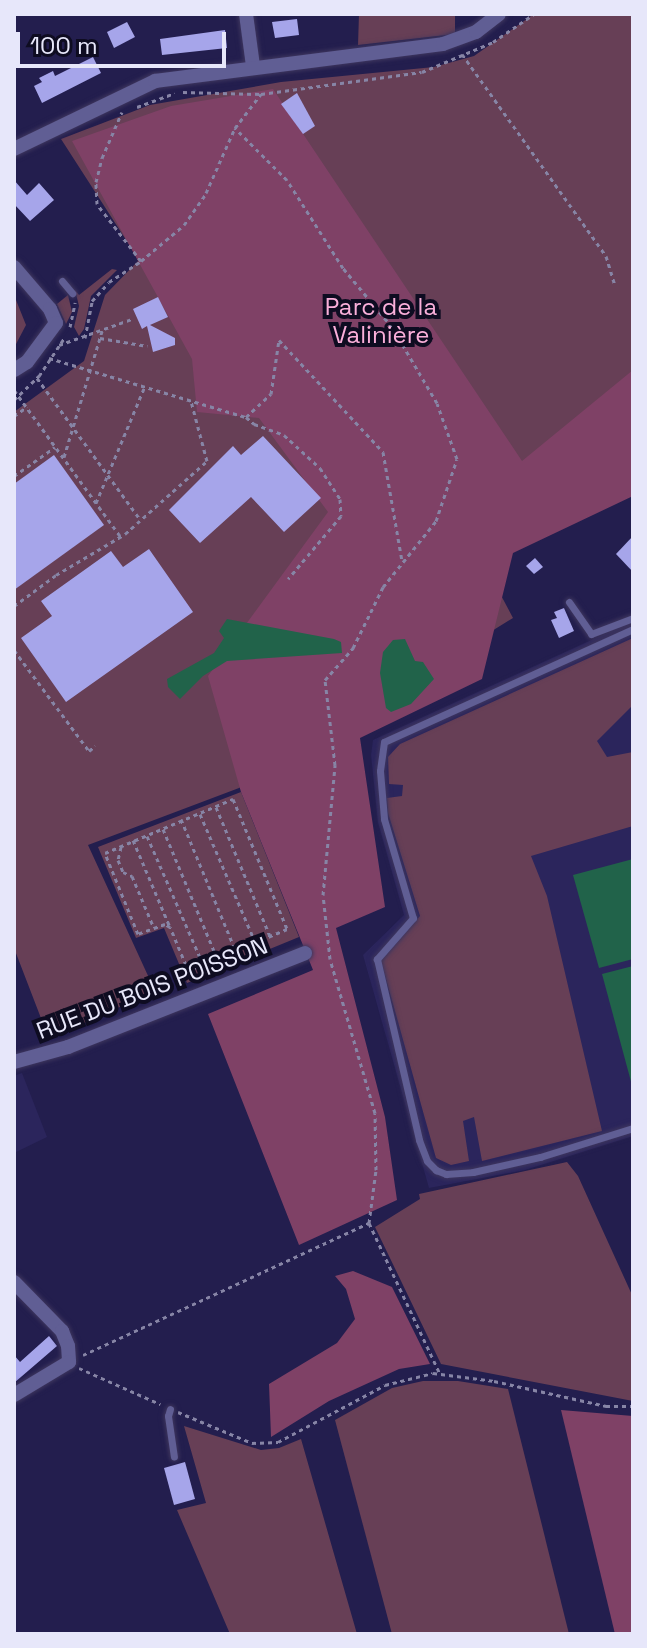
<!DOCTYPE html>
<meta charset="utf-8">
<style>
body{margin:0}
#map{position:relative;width:647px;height:1648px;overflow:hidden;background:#231e4e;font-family:"Space Grotesk",sans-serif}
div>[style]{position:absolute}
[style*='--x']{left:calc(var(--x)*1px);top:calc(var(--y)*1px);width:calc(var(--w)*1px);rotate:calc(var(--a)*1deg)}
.built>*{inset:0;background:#2b255c}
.green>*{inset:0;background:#673f56}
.forest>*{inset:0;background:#7f4166}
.water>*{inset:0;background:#21634a}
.building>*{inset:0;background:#a6a5ea}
.path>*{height:3px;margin-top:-1.5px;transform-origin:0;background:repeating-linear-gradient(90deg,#8785a6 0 4px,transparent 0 8px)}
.roads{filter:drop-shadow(0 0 2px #3e365e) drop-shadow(0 0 2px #3e365e)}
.service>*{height:7px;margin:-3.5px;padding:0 3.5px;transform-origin:3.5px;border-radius:3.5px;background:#605e94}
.minor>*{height:14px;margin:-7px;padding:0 7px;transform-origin:7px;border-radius:7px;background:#605e94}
span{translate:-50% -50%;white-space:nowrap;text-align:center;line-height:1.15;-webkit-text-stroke:8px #0e0c21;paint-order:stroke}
.park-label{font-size:24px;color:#faafda}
.street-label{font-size:24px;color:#e7e7fa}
.frame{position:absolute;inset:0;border:16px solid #e7e7fa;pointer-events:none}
.scale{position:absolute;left:16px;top:32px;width:210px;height:36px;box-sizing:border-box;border:4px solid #e7e7fa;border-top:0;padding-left:10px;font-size:24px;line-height:28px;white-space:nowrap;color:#e7e7fa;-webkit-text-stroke:6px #0e0c21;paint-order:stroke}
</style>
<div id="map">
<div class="built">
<i style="clip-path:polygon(633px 621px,633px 1136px,525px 1170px,429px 1188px,363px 955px,404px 915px,378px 822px,371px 755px,373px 740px)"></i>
<i style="clip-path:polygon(22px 1073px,47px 1137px,14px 1153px,14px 1076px)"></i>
</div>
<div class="green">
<i style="clip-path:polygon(359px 14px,455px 14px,455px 34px,358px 45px)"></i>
<i style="clip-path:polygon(534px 14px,633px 14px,633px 458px,479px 554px,513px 618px,239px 788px,88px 845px,155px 991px,49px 1039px,14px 948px,14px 412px,84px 361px,105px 295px,139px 260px,61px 139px,150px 105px,281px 82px,434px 67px,474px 56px)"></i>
<i style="clip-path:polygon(112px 269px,117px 270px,91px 296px,84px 329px,79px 336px,74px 327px,79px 306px,75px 290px,79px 295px)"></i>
<i style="clip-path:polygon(14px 295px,26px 325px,14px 348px)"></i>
<i style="clip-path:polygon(68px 295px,72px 312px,66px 324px,57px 304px)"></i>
<i style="clip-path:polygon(633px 638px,633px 705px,597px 741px,607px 757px,633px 752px,633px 826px,531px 856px,547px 896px,602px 1131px,482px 1161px,474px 1117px,463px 1121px,469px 1161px,451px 1165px,436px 1158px,381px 961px,420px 916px,388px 813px,387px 798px,402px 796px,403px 785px,389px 784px,388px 757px,400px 744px)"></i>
<i style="clip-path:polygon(241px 792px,299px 937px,187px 983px,164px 928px,136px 938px,98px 847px)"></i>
<i style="clip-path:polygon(567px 1162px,578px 1176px,633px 1297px,633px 1401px,441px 1364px,375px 1227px,420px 1199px,419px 1194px)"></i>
<i style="clip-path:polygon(423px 1381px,458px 1381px,508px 1389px,569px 1634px,392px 1634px,335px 1420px,392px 1388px)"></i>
<i style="clip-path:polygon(184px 1426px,261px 1450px,279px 1448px,301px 1439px,357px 1634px,230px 1634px,177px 1510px,206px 1503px)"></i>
</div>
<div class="forest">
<i style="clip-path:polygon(273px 89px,522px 461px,633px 370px,633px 496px,513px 553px,482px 679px,360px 738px,385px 907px,336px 928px,385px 1117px,397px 1200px,299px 1245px,208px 1014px,313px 970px,241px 792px,208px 676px,328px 512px,259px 418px,197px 412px,192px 359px,72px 141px,171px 106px)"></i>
<i style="clip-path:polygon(353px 1271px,392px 1287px,430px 1364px,399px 1369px,329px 1401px,271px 1437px,269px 1384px,337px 1343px,355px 1319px,346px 1289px,335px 1276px)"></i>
<i style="clip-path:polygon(561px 1410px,633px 1416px,633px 1634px,615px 1634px)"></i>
</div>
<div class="water">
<i style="clip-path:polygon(227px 619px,334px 639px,341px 642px,342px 653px,227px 661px,203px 676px,180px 699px,168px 687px,167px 679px,214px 653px,224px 638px,219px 631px)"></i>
<i style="clip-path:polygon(405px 639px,415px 661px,423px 662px,434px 679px,411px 704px,391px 712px,386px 708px,380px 673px,383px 652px,393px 640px)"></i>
<i style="clip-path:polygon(633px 859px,633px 959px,599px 968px,573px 875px)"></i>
<i style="clip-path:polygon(633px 966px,633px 1089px,602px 974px)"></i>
</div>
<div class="building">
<i style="clip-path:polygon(297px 19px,299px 35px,275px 38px,272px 22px)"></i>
<i style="clip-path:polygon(127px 22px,135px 37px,114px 48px,107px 32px)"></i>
<i style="clip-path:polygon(225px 30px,227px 48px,162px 55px,160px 39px)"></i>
<i style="clip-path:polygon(93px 57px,101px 73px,42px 103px,34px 86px,42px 82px,39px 78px,53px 71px,55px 76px)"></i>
<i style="clip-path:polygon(297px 93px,315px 126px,303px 134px,281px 104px)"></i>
<i style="clip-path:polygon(14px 180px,27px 195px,39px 183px,54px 200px,30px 221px,14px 204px)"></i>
<i style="clip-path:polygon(158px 297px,168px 317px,150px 325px,175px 338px,175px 345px,153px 352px,147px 326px,142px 329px,133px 309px)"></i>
<i style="clip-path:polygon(263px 436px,321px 498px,284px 532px,251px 497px,200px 543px,169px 510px,233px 446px,241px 455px)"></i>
<i style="clip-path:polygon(54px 455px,104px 525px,14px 590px,14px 484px)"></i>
<i style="clip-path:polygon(633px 536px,633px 572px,616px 554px)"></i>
<i style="clip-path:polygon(149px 549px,193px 612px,66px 702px,21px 638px,52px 616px,41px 601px,111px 551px,123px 567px)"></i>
<i style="clip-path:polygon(535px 558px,543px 567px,534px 574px,526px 566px)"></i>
<i style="clip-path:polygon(564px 608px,574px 631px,559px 638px,551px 620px,557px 618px,554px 612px)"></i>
<i style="clip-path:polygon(49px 1336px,57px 1346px,14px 1383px,14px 1355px,20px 1362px)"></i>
<i style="clip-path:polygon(185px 1462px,195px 1499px,174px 1505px,164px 1468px)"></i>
</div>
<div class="path">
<i style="--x:462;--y:54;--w:248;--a:54.5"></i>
<i style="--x:606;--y:256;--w:30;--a:73"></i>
<i style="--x:183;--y:92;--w:78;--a:1.5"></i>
<i style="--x:261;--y:94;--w:162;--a:-7.8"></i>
<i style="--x:422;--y:72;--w:77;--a:-22.9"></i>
<i style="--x:493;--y:42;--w:50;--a:-34.3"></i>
<i style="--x:137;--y:107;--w:40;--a:-20.2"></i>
<i style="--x:141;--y:261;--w:56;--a:-39.9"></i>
<i style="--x:184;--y:225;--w:39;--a:-55"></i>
<i style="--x:206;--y:193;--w:71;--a:-66"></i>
<i style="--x:235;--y:128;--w:43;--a:-52.6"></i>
<i style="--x:70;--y:327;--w:25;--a:-78"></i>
<i style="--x:85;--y:338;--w:38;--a:-79"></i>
<i style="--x:92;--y:301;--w:25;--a:-48"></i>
<i style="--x:109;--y:282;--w:38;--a:-33"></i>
<i style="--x:141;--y:261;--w:72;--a:-127.7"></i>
<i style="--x:97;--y:204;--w:22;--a:-93"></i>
<i style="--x:96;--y:182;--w:25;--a:-76"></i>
<i style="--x:102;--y:158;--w:50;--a:-66.5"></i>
<i style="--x:100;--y:338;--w:48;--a:9.7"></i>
<i style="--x:59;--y:345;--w:77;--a:-19.6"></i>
<i style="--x:49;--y:358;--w:206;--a:16.7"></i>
<i style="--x:246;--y:417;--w:11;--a:41"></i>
<i style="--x:254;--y:424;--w:32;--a:20"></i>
<i style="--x:284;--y:435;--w:49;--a:42.5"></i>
<i style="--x:320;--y:468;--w:37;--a:57"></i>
<i style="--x:340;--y:499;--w:17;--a:87"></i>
<i style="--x:341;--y:516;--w:82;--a:130.1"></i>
<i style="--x:37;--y:378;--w:175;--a:53.9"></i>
<i style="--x:14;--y:390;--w:180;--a:54"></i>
<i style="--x:14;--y:400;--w:35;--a:-44"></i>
<i style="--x:39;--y:376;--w:47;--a:-56.3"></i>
<i style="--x:14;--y:416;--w:16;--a:-35"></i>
<i style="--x:246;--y:417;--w:34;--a:-43"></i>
<i style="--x:271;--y:394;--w:55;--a:-81.6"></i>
<i style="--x:279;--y:340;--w:153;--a:47.1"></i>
<i style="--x:383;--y:452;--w:111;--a:80.1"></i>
<i style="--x:64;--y:457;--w:132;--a:-73.2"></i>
<i style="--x:14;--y:476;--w:50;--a:-35.3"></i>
<i style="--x:96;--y:503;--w:127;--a:-67.3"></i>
<i style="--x:14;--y:606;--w:52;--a:-36.4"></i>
<i style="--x:56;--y:575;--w:80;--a:-30.7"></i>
<i style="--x:125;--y:534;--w:110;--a:-41.7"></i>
<i style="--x:207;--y:461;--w:62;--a:-104.9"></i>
<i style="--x:14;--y:650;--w:126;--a:53.4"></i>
<i style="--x:89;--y:751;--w:8;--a:-40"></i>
<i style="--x:233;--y:799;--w:141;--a:67.4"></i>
<i style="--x:287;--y:929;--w:101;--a:157.2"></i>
<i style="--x:194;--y:968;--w:9;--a:-159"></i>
<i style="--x:186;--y:965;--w:41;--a:-112.8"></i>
<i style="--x:170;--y:927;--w:6;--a:-149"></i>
<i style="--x:165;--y:924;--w:29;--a:160"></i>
<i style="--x:138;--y:934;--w:87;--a:-112.2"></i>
<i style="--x:105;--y:853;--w:139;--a:-22.9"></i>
<i style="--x:216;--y:807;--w:140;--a:67.3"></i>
<i style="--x:200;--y:814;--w:139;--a:66.7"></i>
<i style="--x:181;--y:819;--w:157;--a:67.5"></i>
<i style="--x:163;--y:829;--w:140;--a:67.3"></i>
<i style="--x:147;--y:836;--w:140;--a:66.4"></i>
<i style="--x:133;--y:840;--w:95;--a:67"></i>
<i style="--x:121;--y:847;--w:13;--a:103"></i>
<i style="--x:118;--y:860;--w:13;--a:67"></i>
<i style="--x:123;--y:872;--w:10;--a:24"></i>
<i style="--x:132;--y:876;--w:56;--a:67.1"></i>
<i style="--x:369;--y:1223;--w:165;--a:64.8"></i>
<i style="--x:83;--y:1355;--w:315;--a:-24.8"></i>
<i style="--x:369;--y:1223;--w:53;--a:-82.5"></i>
<i style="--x:376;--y:1170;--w:57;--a:-91"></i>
<i style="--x:375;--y:1113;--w:160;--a:-106.3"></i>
<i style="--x:330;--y:959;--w:64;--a:-96.2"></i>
<i style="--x:323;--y:895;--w:131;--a:-84.7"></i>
<i style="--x:335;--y:765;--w:86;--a:-96.7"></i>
<i style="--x:325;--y:680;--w:43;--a:-48.8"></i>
<i style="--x:353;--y:648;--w:68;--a:-63.8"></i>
<i style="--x:383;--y:587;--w:85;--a:-51.2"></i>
<i style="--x:436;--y:521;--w:65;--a:-71.3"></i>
<i style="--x:457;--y:459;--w:59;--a:-109.7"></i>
<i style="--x:437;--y:403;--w:88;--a:-120.6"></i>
<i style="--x:392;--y:327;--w:77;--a:-129.7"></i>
<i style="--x:343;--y:268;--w:104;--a:-122.5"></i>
<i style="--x:287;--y:180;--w:74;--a:-135"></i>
<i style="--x:79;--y:1368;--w:89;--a:24"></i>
<i style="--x:178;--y:1412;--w:80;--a:22.7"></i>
<i style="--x:252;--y:1443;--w:26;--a:-2"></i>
<i style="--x:278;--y:1442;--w:121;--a:-28"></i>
<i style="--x:385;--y:1385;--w:49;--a:-14"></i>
<i style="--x:433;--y:1373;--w:62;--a:7.5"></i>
<i style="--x:494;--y:1381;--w:115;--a:12.6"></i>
<i style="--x:606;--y:1406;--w:27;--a:0"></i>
</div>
<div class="roads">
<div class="service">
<i style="--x:62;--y:281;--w:16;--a:50"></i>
<i style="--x:569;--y:602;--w:39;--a:55"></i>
<i style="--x:591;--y:634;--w:45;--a:-20.9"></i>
<i style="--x:633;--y:629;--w:273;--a:155.6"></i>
<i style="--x:384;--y:742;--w:29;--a:98"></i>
<i style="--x:380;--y:771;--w:48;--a:85.2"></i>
<i style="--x:384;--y:819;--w:103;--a:73.7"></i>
<i style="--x:413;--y:918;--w:55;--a:131.3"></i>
<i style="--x:377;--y:959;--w:186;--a:76.9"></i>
<i style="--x:419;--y:1140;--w:22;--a:69"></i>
<i style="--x:427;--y:1161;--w:13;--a:45"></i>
<i style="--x:436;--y:1170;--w:11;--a:22"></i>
<i style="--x:446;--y:1174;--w:27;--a:-4"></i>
<i style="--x:473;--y:1172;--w:69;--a:-12.6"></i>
<i style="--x:540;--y:1157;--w:97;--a:-17.3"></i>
<i style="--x:170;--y:1409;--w:7;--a:106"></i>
<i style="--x:168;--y:1416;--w:41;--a:81.7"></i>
</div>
<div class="minor">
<i style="--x:246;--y:14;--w:52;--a:82.3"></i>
<i style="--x:14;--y:149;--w:157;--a:-25.7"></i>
<i style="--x:155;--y:81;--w:290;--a:-7.3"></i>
<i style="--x:443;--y:44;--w:35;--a:-20"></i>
<i style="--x:476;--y:32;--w:29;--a:-38"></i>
<i style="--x:14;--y:267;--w:55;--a:49.4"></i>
<i style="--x:50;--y:309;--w:15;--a:67"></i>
<i style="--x:56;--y:323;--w:49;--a:126.6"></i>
<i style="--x:27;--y:362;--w:15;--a:148"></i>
<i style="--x:14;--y:1062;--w:56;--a:-15.5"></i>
<i style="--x:68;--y:1047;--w:255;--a:-21.6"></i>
<i style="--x:14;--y:1282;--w:69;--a:45.6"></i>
<i style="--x:62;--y:1331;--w:16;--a:68"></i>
<i style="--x:68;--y:1346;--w:16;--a:86"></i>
<i style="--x:69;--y:1362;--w:64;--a:149"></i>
</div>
</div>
<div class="park-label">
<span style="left:381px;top:321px">Parc de la<br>Valinière</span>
</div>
<div class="street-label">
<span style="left:152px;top:988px;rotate:-21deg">RUE DU BOIS POISSON</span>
</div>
<div class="frame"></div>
<div class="scale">100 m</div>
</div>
